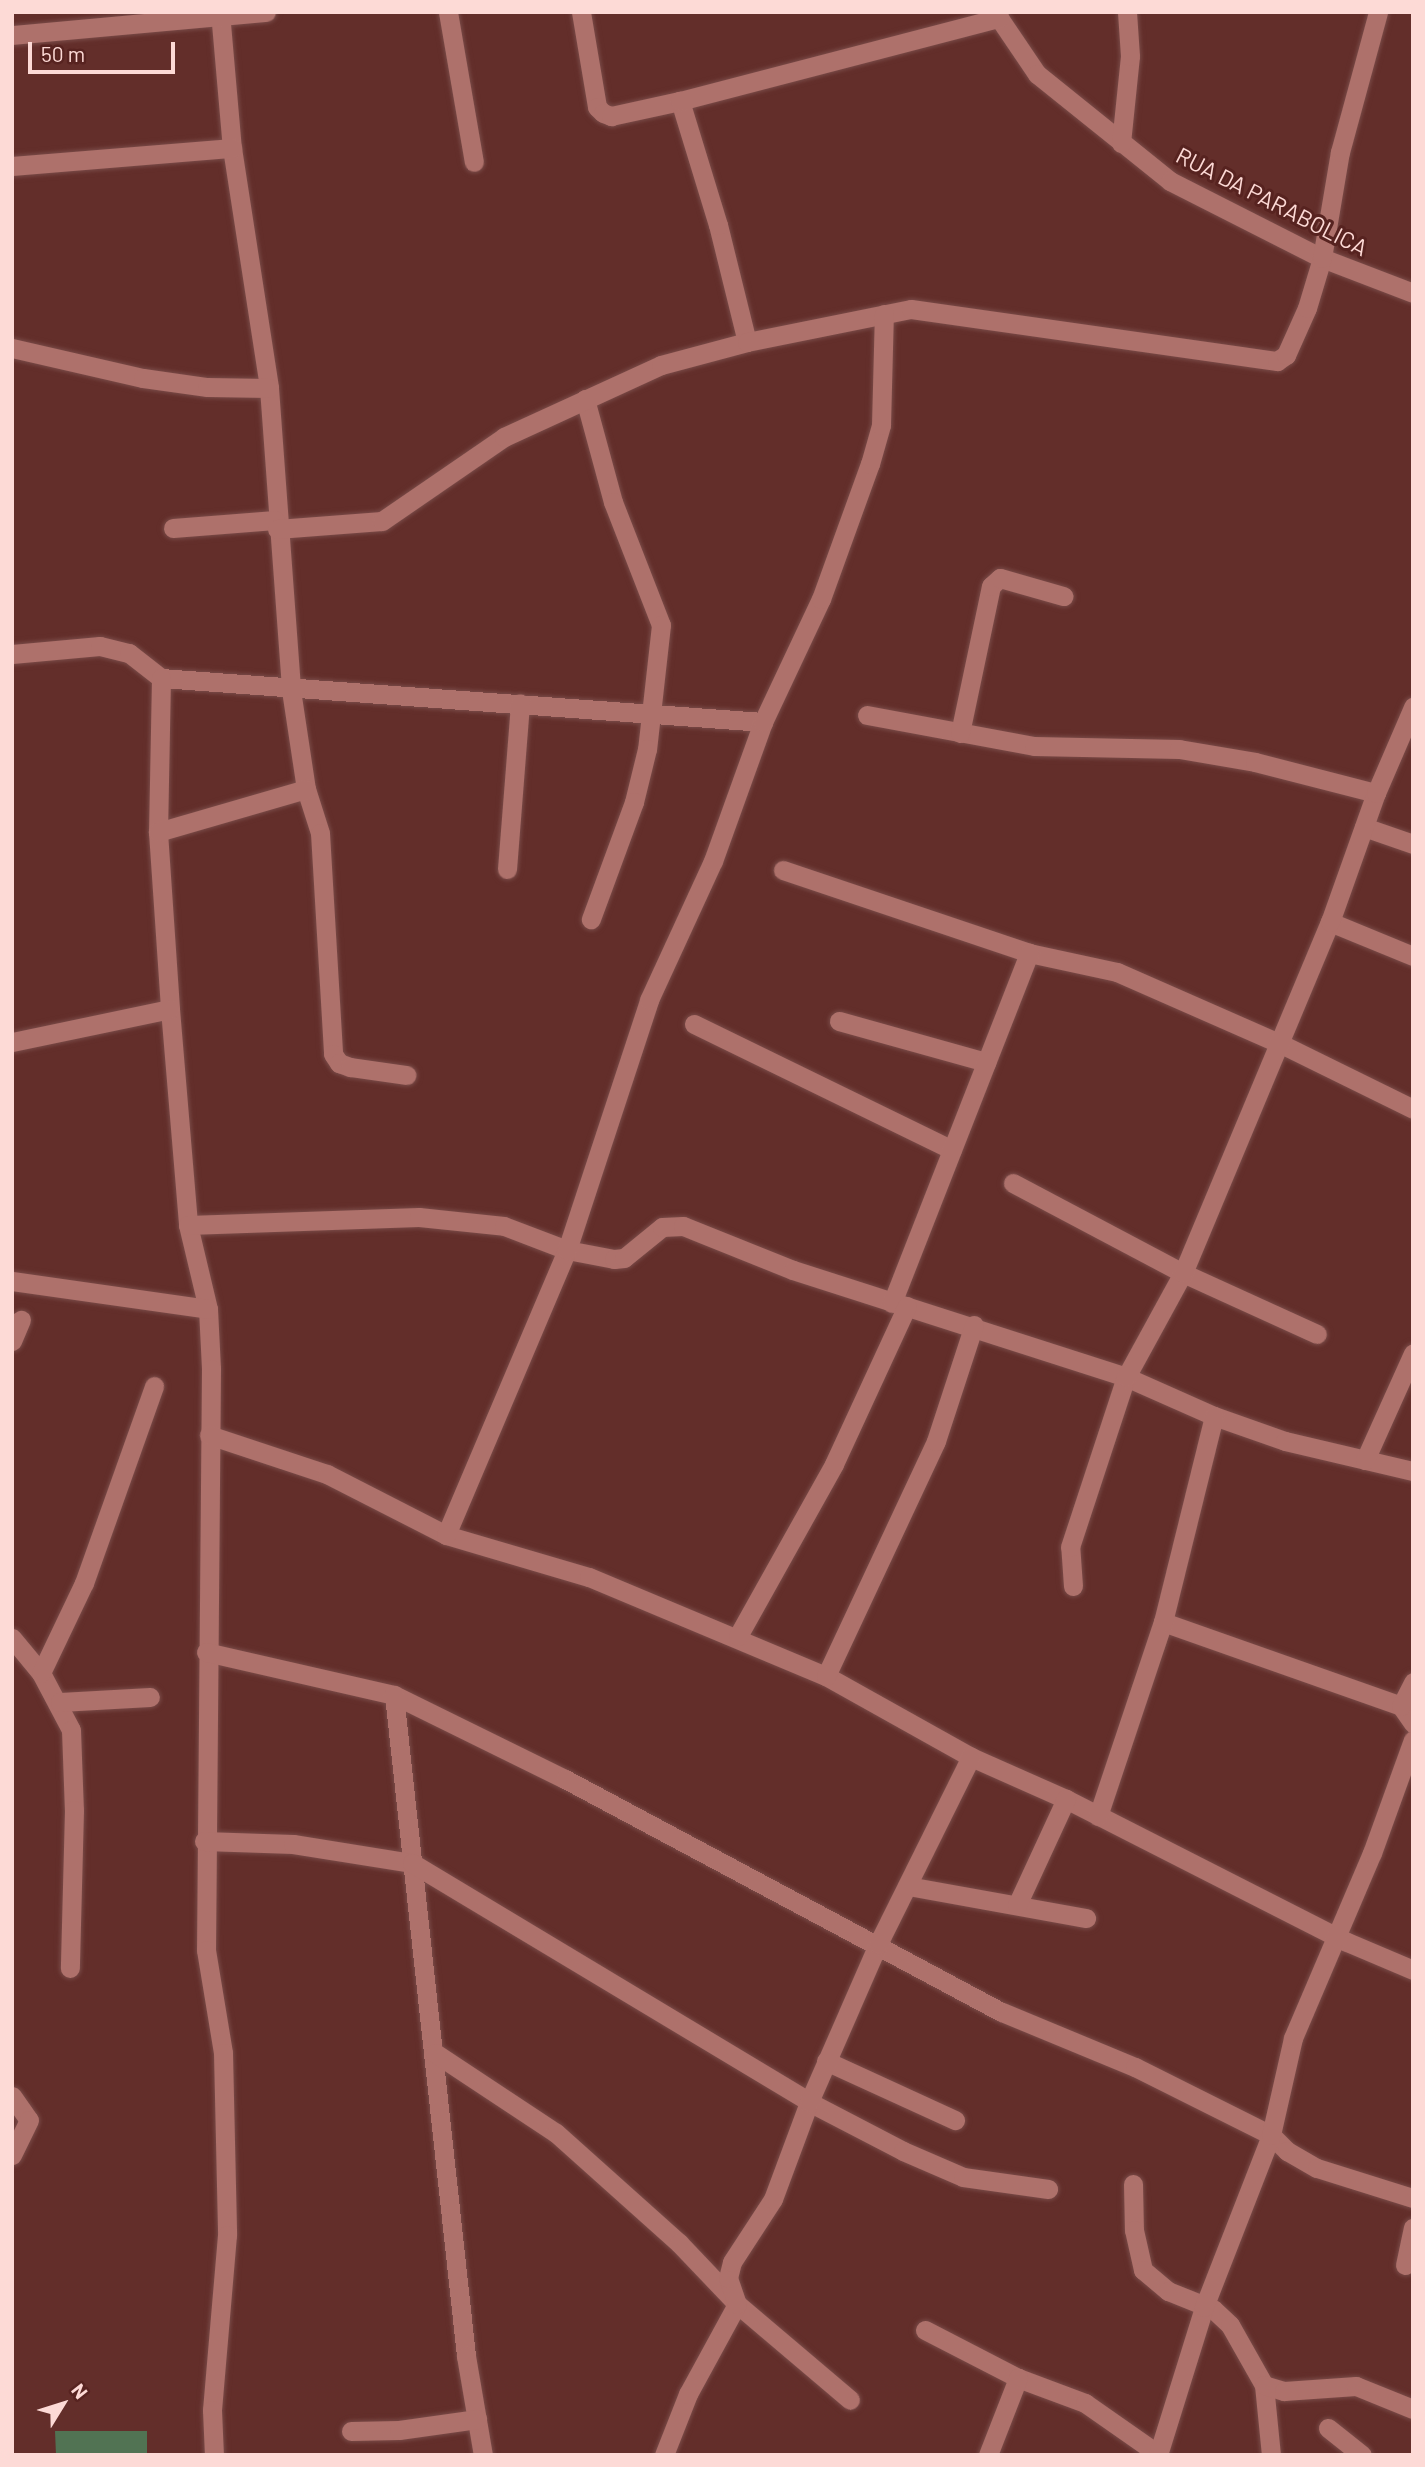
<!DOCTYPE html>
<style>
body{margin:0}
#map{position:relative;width:1425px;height:2467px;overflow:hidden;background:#632e2a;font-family:Barlow,sans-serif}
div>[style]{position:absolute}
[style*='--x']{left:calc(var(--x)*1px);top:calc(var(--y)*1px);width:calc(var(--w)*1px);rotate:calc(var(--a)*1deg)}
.green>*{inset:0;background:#517353}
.roads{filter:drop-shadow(0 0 2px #794b48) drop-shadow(0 0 2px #794b48)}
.minor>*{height:19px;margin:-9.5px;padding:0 9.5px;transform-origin:9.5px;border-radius:9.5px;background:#ae716b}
span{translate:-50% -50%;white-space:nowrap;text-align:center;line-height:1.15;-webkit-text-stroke:6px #572320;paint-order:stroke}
.street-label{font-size:23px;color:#fddad6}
.frame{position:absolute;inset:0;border:14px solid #fddad6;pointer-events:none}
.north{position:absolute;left:28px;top:2369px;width:70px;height:70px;-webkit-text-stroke:5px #572320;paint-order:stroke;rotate:52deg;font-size:19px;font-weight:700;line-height:28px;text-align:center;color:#fddad6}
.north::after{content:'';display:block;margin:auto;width:24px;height:32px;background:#fddad6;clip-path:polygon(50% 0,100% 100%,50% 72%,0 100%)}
.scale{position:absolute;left:28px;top:42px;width:147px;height:32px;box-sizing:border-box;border:4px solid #fddad6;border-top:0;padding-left:9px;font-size:21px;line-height:24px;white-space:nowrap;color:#fddad6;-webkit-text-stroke:5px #572320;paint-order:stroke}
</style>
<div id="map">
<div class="green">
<i style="clip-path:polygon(55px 2431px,147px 2431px,147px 2455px,56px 2455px)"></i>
</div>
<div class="roads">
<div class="minor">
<i style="--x:220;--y:12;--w:137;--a:85"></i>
<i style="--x:232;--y:148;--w:243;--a:81.2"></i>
<i style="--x:269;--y:388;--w:303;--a:85.8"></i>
<i style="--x:291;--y:690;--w:100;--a:81.4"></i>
<i style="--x:306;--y:789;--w:46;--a:72.3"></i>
<i style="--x:320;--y:833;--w:221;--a:86.6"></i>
<i style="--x:333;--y:1054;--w:11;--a:56"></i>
<i style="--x:339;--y:1063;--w:12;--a:20"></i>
<i style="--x:350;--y:1067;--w:57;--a:8.1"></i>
<i style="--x:448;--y:12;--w:152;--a:80.2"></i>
<i style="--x:581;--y:12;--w:96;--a:80.4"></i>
<i style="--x:597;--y:107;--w:8;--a:45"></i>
<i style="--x:603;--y:113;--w:9;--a:21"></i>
<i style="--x:611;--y:116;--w:71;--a:-12.3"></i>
<i style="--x:995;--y:12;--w:75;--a:55.9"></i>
<i style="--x:1037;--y:74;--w:171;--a:38.8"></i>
<i style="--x:1170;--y:181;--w:170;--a:26.9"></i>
<i style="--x:1322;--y:258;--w:97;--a:21"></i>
<i style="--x:12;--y:35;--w:255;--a:-5.2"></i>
<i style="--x:1121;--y:143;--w:87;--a:-84.1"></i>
<i style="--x:1130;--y:56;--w:44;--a:-93.9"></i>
<i style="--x:12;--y:166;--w:221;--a:-4.7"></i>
<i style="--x:747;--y:342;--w:121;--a:-103.9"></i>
<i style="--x:718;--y:225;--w:130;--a:-107"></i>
<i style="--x:680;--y:101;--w:330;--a:-14.6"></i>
<i style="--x:12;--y:348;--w:134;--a:12.9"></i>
<i style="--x:143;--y:378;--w:65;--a:8"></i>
<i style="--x:207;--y:387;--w:62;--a:0.9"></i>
<i style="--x:585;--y:399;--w:107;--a:74.8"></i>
<i style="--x:613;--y:502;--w:132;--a:68.7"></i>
<i style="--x:661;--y:625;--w:125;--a:96.4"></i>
<i style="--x:647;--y:749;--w:55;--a:103.8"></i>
<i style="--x:634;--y:802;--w:125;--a:110.2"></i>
<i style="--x:173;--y:528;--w:102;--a:-4.5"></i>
<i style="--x:277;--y:529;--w:105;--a:-4.4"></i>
<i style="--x:382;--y:521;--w:148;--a:-34.5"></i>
<i style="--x:504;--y:437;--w:173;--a:-24.6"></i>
<i style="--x:661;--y:365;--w:89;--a:-15"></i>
<i style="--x:747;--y:342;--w:167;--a:-11.4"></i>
<i style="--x:911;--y:309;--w:370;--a:8.1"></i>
<i style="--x:1277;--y:361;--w:11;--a:-34"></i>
<i style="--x:1286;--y:355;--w:51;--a:-65.9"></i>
<i style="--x:1307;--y:308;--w:52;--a:-73.3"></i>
<i style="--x:1322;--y:258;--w:108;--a:-80.4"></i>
<i style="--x:1340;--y:152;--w:145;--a:-74.8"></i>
<i style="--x:12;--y:654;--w:88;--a:-5.2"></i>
<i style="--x:100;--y:646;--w:30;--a:14"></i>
<i style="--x:129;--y:653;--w:41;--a:38"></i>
<i style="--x:161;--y:678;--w:604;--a:4.18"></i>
<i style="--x:161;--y:678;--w:154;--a:91.1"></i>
<i style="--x:158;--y:832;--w:177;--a:86.1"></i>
<i style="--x:170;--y:1009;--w:217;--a:85.2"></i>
<i style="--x:188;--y:1225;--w:86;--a:76.6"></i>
<i style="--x:208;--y:1309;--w:60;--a:87.1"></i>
<i style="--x:211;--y:1369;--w:581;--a:90.49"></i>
<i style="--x:206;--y:1950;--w:104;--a:80.6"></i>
<i style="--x:223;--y:2053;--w:182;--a:88.7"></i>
<i style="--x:227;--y:2235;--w:176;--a:94.9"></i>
<i style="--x:212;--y:2410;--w:45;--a:87.5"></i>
<i style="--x:867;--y:715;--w:170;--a:10.5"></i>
<i style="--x:1034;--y:746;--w:145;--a:1.2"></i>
<i style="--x:1179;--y:749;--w:77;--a:9.7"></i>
<i style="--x:1255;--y:762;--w:125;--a:14.4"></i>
<i style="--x:960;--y:733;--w:150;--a:-78.1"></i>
<i style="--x:991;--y:586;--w:12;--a:-42"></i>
<i style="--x:1000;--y:578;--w:66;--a:15.9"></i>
<i style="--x:1364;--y:827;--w:52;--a:19.1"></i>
<i style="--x:158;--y:832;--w:154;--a:-16.2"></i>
<i style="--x:507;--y:869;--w:166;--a:-85.5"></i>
<i style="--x:783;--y:870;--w:260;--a:18.6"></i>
<i style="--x:1029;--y:953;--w:90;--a:12.2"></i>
<i style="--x:1117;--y:972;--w:179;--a:23.7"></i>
<i style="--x:1281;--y:1044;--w:147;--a:26.2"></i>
<i style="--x:1330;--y:922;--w:90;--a:22.3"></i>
<i style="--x:839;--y:1021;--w:153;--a:15.6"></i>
<i style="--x:694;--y:1024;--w:287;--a:26"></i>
<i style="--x:12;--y:1042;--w:161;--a:-11.8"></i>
<i style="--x:1013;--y:1183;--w:192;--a:27.9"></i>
<i style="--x:1183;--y:1273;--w:147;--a:24.5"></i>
<i style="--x:188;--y:1225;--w:231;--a:-2"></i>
<i style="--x:419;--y:1217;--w:85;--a:6"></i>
<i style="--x:504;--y:1226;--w:67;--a:20.9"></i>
<i style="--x:567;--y:1250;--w:48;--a:10.8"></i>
<i style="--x:614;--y:1259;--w:10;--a:-6"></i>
<i style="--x:624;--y:1258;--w:49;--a:-39.2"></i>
<i style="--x:662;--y:1227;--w:21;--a:-3"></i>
<i style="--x:683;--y:1226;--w:118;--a:21.8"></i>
<i style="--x:793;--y:1270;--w:350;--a:17.8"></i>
<i style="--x:1126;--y:1377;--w:96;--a:23.9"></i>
<i style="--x:1214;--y:1416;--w:75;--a:19.4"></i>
<i style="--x:1285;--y:1441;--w:131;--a:13.2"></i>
<i style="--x:12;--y:1281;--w:198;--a:8.1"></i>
<i style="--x:892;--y:1303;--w:376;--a:-68.6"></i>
<i style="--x:12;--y:1341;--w:23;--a:-67"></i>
<i style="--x:209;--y:1435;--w:124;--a:18.3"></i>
<i style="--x:327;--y:1474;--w:134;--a:27.1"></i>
<i style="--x:446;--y:1535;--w:149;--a:16.4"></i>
<i style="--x:589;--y:1577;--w:257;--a:22.7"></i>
<i style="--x:826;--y:1676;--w:166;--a:29.2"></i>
<i style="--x:971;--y:1757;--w:104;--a:23.9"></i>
<i style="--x:1066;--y:1799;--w:315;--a:27"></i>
<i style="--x:1347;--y:1942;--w:72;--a:23"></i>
<i style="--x:1365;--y:1460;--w:117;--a:-65.8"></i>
<i style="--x:446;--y:1535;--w:310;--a:-67"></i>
<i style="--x:567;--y:1250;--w:263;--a:-71.8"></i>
<i style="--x:649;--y:1000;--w:153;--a:-65.3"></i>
<i style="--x:713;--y:861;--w:148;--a:-70.2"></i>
<i style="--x:763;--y:722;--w:136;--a:-64.8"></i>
<i style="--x:821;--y:599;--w:144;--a:-70.1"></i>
<i style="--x:870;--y:464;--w:41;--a:-74.2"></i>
<i style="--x:881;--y:425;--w:111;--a:-88.5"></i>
<i style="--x:1073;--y:1586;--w:39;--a:-94"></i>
<i style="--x:1070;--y:1547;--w:179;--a:-71.8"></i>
<i style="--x:1126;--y:1377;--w:119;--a:-61.3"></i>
<i style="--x:1183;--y:1273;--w:381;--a:-67.3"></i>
<i style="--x:1330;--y:922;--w:137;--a:-70.4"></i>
<i style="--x:1376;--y:793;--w:94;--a:-66.7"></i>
<i style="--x:1163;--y:1622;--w:252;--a:19.4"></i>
<i style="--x:1401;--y:1706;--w:21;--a:55"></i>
<i style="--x:738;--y:1636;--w:197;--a:-60.8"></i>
<i style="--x:834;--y:1464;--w:174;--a:-65.2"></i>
<i style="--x:12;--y:1638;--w:45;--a:50.4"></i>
<i style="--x:41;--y:1673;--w:64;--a:62.2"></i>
<i style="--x:71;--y:1730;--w:80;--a:87.9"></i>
<i style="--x:74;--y:1810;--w:158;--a:91.5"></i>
<i style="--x:206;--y:1652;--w:193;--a:12.9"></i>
<i style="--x:394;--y:1695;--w:191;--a:26.2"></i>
<i style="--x:565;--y:1779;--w:495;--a:28.1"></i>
<i style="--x:1002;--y:2012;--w:144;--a:22.5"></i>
<i style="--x:1135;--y:2067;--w:152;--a:26.6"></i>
<i style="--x:1271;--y:2135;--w:23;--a:45"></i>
<i style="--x:1287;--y:2151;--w:34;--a:30"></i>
<i style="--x:1317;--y:2168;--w:101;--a:17.4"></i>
<i style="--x:41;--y:1673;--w:100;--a:-64.5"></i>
<i style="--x:84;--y:1583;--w:209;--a:-70.4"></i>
<i style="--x:826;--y:1676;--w:259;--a:-64.9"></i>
<i style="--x:936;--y:1441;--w:122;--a:-71.9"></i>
<i style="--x:394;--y:1695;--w:665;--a:83.78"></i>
<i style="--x:466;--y:2356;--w:100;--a:80.3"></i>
<i style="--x:60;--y:1702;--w:90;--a:-3.2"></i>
<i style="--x:1401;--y:1706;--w:27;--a:-63"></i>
<i style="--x:1098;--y:1816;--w:205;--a:-71.5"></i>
<i style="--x:1163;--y:1622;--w:212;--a:-76.1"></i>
<i style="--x:204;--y:1841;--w:89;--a:1.9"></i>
<i style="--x:293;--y:1844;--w:121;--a:9.1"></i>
<i style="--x:412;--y:1863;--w:463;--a:31"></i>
<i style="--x:809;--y:2102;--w:106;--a:27.5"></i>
<i style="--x:903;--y:2151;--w:65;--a:23.4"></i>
<i style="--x:963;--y:2177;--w:86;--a:8"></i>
<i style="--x:908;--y:1886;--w:181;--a:10.2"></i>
<i style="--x:1017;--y:1905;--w:117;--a:-65.2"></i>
<i style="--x:435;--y:2053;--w:145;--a:33.5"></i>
<i style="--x:556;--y:2133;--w:165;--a:41.8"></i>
<i style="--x:679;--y:2243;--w:84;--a:46.4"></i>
<i style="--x:737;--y:2304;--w:148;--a:40.3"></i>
<i style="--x:826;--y:2061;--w:142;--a:24.6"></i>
<i style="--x:12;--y:2096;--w:29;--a:55"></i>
<i style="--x:29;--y:2120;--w:39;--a:116"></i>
<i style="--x:1133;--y:2184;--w:46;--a:88.8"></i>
<i style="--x:1134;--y:2230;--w:41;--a:77.3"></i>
<i style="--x:1143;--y:2270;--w:33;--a:40"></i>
<i style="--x:1168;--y:2291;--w:48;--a:21.8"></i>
<i style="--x:1213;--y:2309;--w:23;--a:43"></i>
<i style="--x:1230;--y:2325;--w:69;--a:60.5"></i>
<i style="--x:1264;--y:2385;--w:70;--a:84.3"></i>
<i style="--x:1405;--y:2265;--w:38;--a:-78"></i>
<i style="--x:925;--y:2330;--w:105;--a:27.3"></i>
<i style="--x:1018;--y:2378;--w:72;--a:20.5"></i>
<i style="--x:1085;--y:2403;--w:89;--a:34.9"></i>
<i style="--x:1264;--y:2385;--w:21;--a:17"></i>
<i style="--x:1284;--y:2391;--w:72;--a:-4"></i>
<i style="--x:1356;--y:2386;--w:61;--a:22"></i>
<i style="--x:1328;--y:2428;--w:43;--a:38.5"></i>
<i style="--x:351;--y:2431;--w:48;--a:-1.2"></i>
<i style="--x:399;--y:2430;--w:79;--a:-8"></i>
<i style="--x:664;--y:2455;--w:66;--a:-68.5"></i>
<i style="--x:688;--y:2394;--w:102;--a:-61.4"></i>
<i style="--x:737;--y:2304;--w:28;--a:-109"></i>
<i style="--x:728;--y:2278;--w:16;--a:-76"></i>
<i style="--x:732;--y:2262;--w:75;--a:-56.9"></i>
<i style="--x:773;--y:2199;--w:103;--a:-69.6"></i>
<i style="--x:809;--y:2102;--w:172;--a:-66.4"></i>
<i style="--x:878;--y:1944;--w:209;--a:-63.6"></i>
<i style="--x:988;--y:2455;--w:83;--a:-68.7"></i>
<i style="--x:1158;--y:2455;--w:155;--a:-72.7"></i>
<i style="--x:1204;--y:2307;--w:185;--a:-68.7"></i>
<i style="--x:1271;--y:2135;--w:99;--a:-77.2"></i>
<i style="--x:1293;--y:2038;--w:201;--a:-66.9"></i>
<i style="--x:1372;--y:1853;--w:120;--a:-70.1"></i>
</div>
</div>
<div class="street-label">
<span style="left:1272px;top:201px;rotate:27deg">RUA DA PARABOLICA</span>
</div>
<div class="frame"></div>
<div class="north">N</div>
<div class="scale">50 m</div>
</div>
